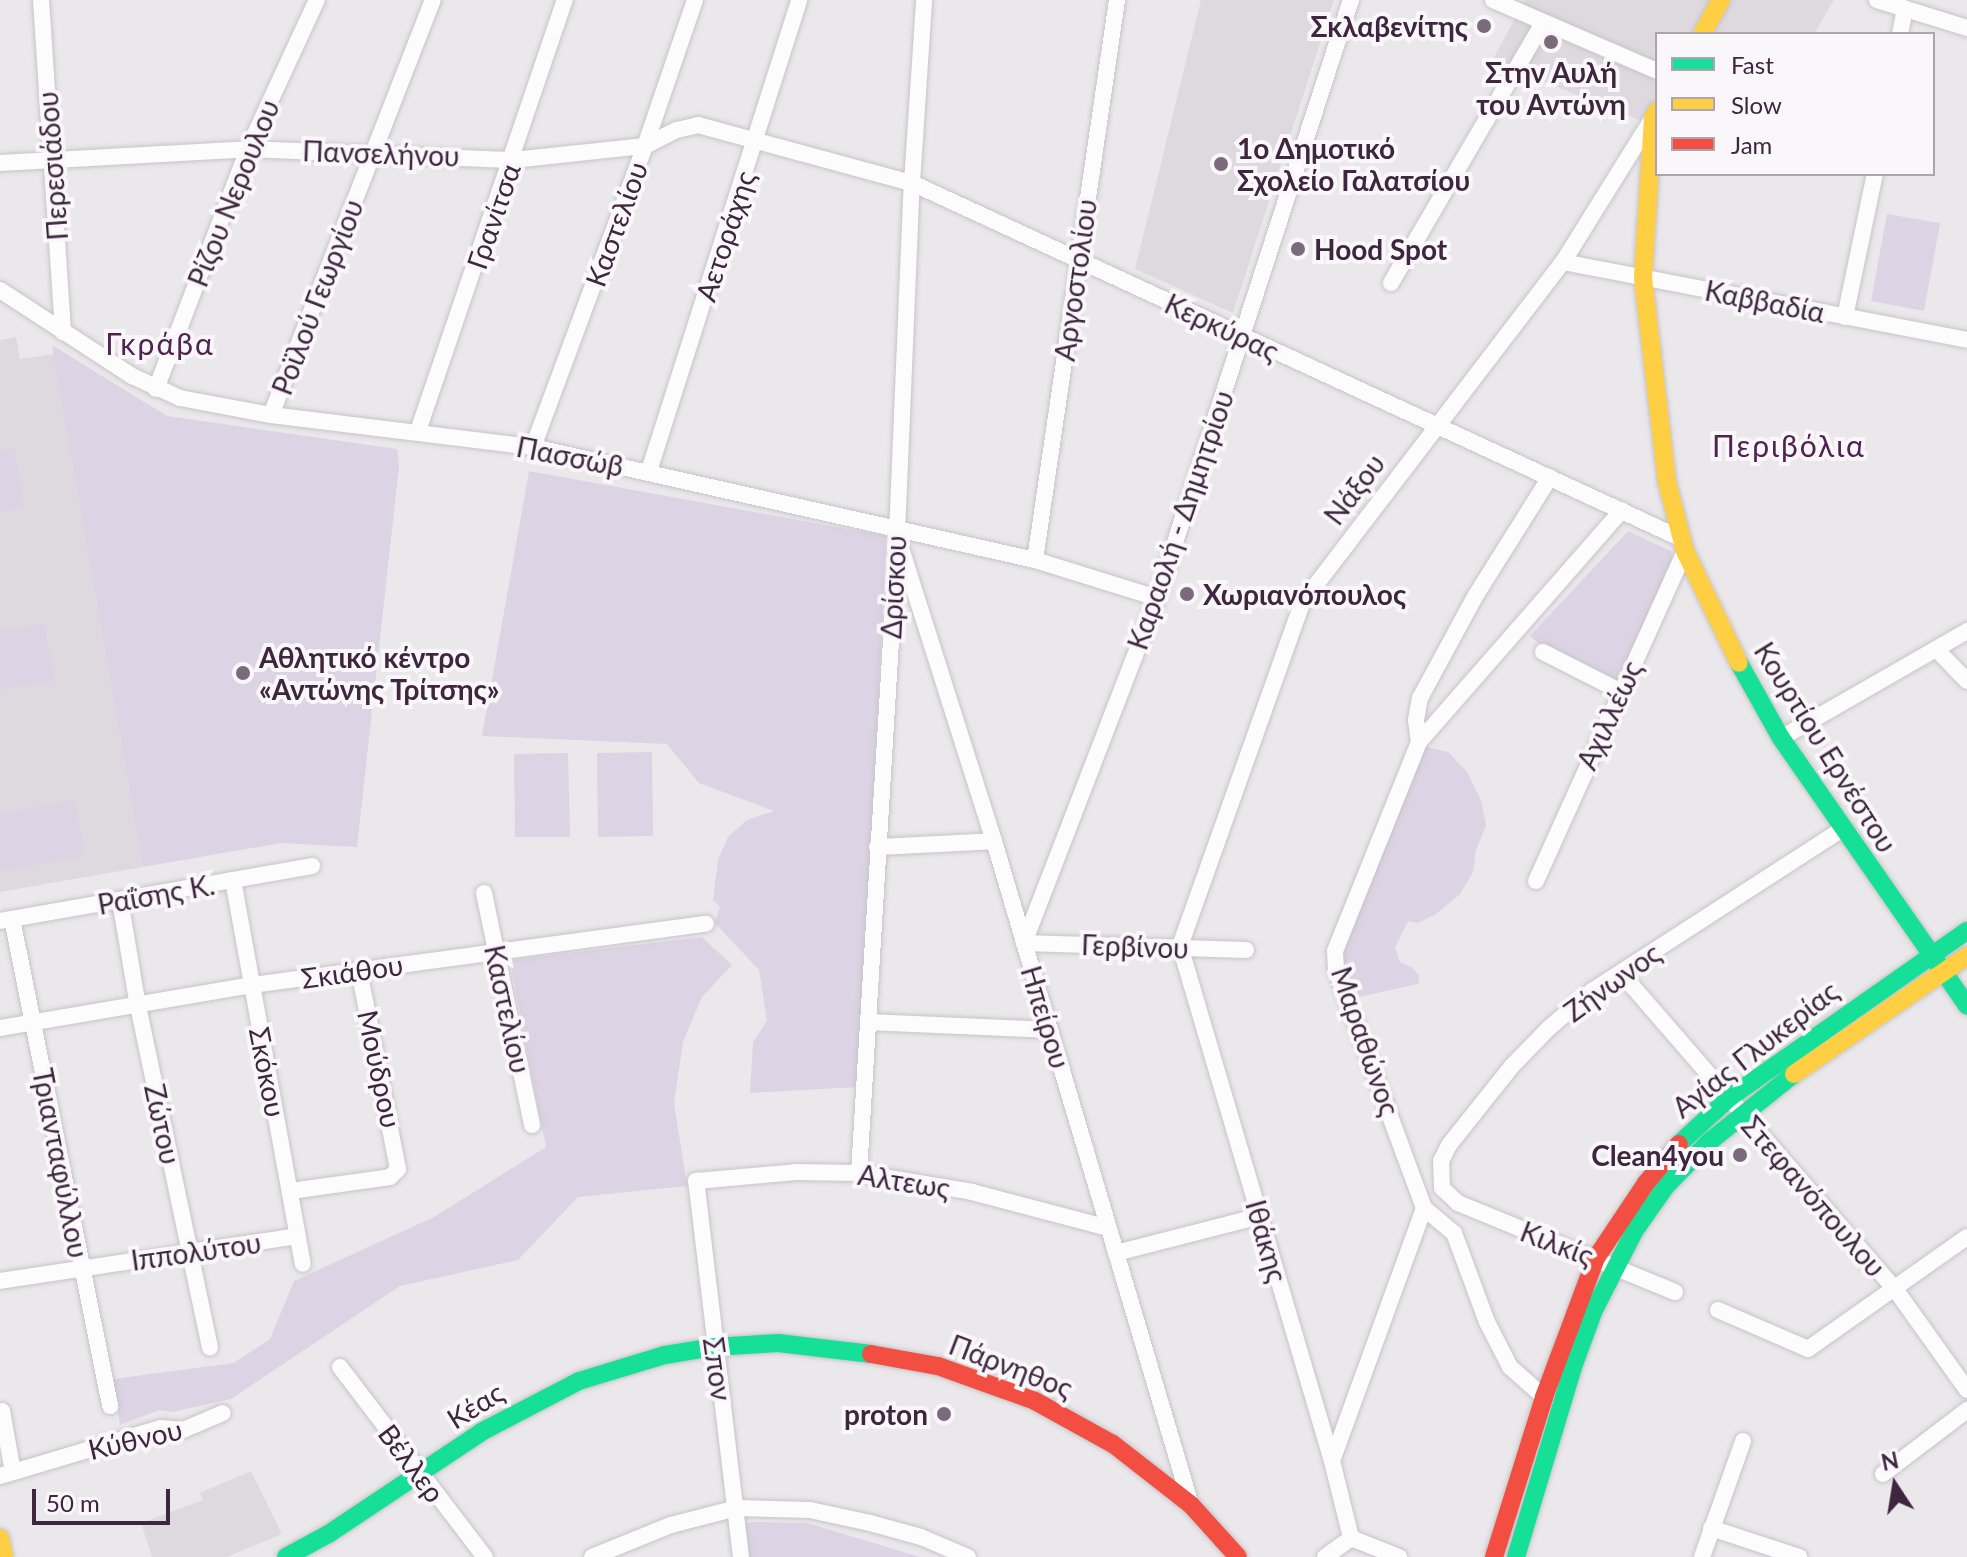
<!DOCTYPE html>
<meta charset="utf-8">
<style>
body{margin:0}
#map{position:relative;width:1967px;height:1557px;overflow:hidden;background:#ebe8ec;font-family:Lato,sans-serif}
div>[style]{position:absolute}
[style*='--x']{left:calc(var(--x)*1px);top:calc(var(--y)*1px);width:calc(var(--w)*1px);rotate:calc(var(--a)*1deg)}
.built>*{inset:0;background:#ded8df}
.green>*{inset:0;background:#dcd3e4}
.roads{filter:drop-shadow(0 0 2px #c7c4c8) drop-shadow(0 0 2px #c7c4c8)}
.street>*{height:16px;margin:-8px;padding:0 8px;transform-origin:8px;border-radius:8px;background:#fcfcfc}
.fast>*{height:18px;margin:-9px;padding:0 9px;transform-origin:9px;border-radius:9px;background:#16e098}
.slow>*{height:18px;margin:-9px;padding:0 9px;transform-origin:9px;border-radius:9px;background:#ffcf43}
.jam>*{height:18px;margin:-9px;padding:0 9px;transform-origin:9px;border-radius:9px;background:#f24e42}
.dots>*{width:22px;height:22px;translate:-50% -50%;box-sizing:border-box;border:4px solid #f9f7fa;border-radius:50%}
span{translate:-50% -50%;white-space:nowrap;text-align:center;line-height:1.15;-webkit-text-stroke:8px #f9f7fa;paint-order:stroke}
.poi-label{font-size:28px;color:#3e263f;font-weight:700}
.right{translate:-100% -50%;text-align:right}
.left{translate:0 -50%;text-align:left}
.street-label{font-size:28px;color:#3e263f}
.neighbourhood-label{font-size:30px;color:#4f234f;letter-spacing:2px}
.legend{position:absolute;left:1655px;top:32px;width:280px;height:144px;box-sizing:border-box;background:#f9f7fa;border:2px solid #aea3af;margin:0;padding:10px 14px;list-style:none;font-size:24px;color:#3e263f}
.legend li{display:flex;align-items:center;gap:16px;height:40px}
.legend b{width:40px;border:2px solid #aea3af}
.north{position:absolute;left:1855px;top:1445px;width:80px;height:80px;-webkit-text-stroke:6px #f9f7fa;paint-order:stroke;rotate:348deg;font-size:22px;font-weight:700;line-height:32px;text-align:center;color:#3e263f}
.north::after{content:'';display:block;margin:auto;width:28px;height:36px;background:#3e263f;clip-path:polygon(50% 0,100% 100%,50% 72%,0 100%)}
.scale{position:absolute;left:32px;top:1489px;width:138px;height:36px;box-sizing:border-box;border:4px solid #3e263f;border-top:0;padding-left:10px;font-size:24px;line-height:28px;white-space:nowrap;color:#3e263f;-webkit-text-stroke:6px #f9f7fa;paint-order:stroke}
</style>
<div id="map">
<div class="built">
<i style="clip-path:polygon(1201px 0,1334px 0,1233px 313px,1135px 269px)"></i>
<i style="clip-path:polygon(1525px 0,1834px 0,1814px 34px,1657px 34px,1657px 127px,1492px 61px)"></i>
<i style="clip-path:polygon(16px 337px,20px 359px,54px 354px,143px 867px,0 892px,0 340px)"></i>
<i style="clip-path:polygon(251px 1471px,282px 1534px,227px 1557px,152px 1557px,141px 1523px,203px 1500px,200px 1493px)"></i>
</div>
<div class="green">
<i style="clip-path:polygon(1887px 214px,1940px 223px,1924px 311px,1871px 301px)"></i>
<i style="clip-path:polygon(52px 345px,167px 416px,397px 449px,399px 466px,357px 847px,281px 843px,143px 867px)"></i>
<i style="clip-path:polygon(14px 449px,24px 508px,0 512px,0 452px)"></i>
<i style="clip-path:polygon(529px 471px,886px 536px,859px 1087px,750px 1093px,753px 1042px,767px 1021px,759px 970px,715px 923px,720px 907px,713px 900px,718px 860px,728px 837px,747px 820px,774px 811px,699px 783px,667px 744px,482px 736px)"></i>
<i style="clip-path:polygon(1628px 531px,1671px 551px,1672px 558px,1618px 685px,1552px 654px,1530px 636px)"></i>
<i style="clip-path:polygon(44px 624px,54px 680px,0 690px,0 632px)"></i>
<i style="clip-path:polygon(1423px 746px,1448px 752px,1467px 772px,1481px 800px,1486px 825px,1476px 850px,1473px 872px,1460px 894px,1436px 914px,1418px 923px,1408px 921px,1395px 947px,1400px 962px,1413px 968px,1419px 976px,1418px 984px,1354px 998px,1341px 954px)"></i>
<i style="clip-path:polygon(652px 752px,653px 836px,598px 837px,597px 753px)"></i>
<i style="clip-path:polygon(568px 753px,570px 837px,515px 837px,514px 754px)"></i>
<i style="clip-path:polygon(75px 800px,85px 856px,0 871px,0 814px)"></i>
<i style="clip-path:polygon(702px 937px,732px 965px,702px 997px,683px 1042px,674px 1103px,687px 1186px,578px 1197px,518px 1260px,400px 1286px,231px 1399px,172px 1412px,159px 1410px,120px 1425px,113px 1379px,234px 1363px,270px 1339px,294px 1281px,434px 1217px,546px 1147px,510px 960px)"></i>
<i style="clip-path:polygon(753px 1522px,807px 1523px,920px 1557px,733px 1557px,730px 1526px)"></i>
</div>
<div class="roads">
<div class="street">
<i style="--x:41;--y:0;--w:333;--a:86.2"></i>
<i style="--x:1493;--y:0;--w:179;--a:23.4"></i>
<i style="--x:1877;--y:0;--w:94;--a:17.3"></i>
<i style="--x:1900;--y:34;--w:26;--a:-79"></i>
<i style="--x:0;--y:163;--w:248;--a:-3.2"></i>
<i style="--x:248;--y:149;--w:265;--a:2.4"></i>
<i style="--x:513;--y:160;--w:133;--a:-6.1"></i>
<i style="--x:645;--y:146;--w:36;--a:-27"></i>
<i style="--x:677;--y:130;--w:22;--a:-13"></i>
<i style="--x:698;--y:125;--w:222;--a:15.2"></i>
<i style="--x:912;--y:183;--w:846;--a:24.81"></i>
<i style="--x:1563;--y:262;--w:411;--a:10.9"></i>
<i style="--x:1391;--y:283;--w:301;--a:-59.7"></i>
<i style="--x:0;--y:290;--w:158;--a:33.1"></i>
<i style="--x:132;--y:376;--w:53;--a:24.6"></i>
<i style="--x:180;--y:398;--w:93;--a:10.6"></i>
<i style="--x:271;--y:415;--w:264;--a:7"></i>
<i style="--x:533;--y:447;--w:515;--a:12.69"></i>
<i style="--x:1035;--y:560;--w:128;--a:17.3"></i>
<i style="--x:1845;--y:317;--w:146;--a:-78.2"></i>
<i style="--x:156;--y:389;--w:257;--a:-69"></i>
<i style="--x:248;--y:149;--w:164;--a:-65.2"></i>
<i style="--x:271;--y:415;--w:445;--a:-68.7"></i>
<i style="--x:418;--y:431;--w:455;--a:-71.2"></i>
<i style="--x:533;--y:447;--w:321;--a:-69.6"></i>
<i style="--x:645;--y:146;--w:154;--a:-71.1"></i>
<i style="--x:649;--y:471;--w:494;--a:-72.3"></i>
<i style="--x:901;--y:548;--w:307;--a:72.4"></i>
<i style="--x:994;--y:841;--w:693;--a:73.48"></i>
<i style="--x:1035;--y:560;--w:566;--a:-81.67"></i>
<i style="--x:1937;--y:650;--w:43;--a:45.9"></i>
<i style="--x:1543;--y:652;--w:86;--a:26.9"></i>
<i style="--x:1781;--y:738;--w:215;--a:-29.9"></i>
<i style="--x:1419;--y:742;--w:22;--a:-98"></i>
<i style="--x:1416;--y:720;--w:22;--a:-80"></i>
<i style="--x:1420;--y:698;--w:117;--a:-61.5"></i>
<i style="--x:1476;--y:595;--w:139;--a:-57.9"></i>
<i style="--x:877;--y:847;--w:117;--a:-2.9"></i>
<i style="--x:233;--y:880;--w:390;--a:79.7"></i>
<i style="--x:1536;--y:881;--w:362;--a:-65.7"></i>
<i style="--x:484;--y:893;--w:237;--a:78.3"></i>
<i style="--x:120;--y:900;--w:108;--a:80.4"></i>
<i style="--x:138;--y:1006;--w:349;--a:78.1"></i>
<i style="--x:12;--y:919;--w:497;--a:78.6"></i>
<i style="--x:0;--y:921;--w:317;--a:-10"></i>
<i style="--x:1180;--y:946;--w:364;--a:-70.4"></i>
<i style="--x:1302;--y:603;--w:429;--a:-52.6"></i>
<i style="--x:1563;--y:262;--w:168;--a:-58.1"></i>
<i style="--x:1180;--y:946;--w:537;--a:73.56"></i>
<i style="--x:1332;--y:1461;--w:79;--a:76.1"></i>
<i style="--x:1246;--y:950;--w:222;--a:-178.2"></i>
<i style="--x:1024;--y:943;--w:370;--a:-68.9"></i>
<i style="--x:1157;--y:598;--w:629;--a:-72.03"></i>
<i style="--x:1621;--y:973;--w:418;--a:49.1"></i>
<i style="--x:1895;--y:1289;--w:124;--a:54.5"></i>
<i style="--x:870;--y:1022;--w:180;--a:2.5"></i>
<i style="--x:0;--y:1028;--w:256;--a:-9.7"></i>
<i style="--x:252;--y:985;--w:458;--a:-7.7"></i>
<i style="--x:859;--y:1173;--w:616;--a:-86.56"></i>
<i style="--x:896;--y:558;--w:375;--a:-87.6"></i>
<i style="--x:912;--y:183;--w:183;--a:-86.2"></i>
<i style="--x:291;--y:1191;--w:100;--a:-8"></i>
<i style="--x:390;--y:1177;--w:11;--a:-45"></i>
<i style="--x:398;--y:1169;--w:203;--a:-101.1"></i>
<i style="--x:1424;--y:1208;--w:39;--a:40"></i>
<i style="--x:1454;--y:1233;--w:95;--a:69.7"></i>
<i style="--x:1487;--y:1322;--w:51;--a:62.9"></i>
<i style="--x:1510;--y:1367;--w:45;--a:41.4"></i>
<i style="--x:1116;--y:1253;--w:149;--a:-14.4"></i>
<i style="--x:0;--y:1281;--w:301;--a:-8.6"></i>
<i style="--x:1675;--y:1292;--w:235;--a:-157.7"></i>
<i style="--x:1458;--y:1203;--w:22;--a:-137"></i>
<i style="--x:1442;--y:1188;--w:27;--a:-92"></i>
<i style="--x:1441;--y:1161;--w:18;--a:-63"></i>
<i style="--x:1449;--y:1145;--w:101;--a:-51.4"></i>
<i style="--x:1512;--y:1066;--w:53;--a:-45.8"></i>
<i style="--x:1549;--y:1028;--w:57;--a:-40.7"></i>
<i style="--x:1592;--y:991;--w:298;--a:-32.9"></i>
<i style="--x:1718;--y:1310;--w:98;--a:23.4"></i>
<i style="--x:1808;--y:1349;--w:194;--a:-35.2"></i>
<i style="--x:340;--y:1367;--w:239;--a:52.7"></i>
<i style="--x:2;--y:1411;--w:62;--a:79.8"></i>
<i style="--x:1332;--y:1461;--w:269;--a:-70"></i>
<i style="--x:1424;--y:1208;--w:254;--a:-110.3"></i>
<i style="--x:1336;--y:970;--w:19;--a:-93"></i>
<i style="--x:1335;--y:951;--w:225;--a:-68.1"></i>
<i style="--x:1419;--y:742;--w:308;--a:-48.8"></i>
<i style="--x:1883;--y:1474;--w:106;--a:-37.3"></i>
<i style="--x:0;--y:1476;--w:168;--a:-16.6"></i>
<i style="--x:161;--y:1428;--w:22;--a:5"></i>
<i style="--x:183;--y:1430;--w:43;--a:-23"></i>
<i style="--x:1711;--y:1528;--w:93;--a:18.2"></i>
<i style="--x:1351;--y:1538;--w:52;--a:21.6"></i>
<i style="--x:592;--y:1557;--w:85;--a:-22.1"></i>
<i style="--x:671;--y:1525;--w:68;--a:-14.4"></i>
<i style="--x:737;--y:1508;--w:73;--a:1.6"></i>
<i style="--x:810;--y:1510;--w:61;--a:12.2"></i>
<i style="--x:870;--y:1523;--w:53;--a:15.4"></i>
<i style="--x:921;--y:1537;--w:51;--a:23.1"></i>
<i style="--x:741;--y:1557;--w:379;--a:-96.8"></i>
<i style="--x:696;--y:1181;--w:100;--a:-5.1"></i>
<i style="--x:796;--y:1172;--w:63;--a:0.9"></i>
<i style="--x:859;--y:1173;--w:115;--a:9.5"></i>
<i style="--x:972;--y:1192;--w:141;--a:14.8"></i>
<i style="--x:1325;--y:1557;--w:32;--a:-36"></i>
<i style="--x:1702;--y:1557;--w:123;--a:-70.5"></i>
</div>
<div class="fast">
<i style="--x:1739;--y:663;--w:86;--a:60.8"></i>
<i style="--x:1781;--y:738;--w:326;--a:55.2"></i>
<i style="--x:1679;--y:1144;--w:68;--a:-42.6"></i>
<i style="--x:1729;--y:1098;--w:291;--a:-35.1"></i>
<i style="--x:286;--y:1557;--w:50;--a:-28.6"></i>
<i style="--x:330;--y:1533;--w:184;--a:-33.7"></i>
<i style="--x:483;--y:1431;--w:108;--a:-27.5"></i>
<i style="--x:579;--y:1381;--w:90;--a:-16.8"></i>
<i style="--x:665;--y:1355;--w:50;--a:-9.3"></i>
<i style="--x:714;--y:1347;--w:64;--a:-3.6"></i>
<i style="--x:778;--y:1343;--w:94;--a:6.7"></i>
<i style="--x:1516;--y:1557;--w:198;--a:-73.3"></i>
<i style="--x:1573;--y:1367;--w:61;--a:-69.8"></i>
<i style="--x:1594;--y:1310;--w:90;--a:-62.9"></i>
<i style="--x:1635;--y:1230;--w:54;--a:-54.8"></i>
<i style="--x:1666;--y:1186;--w:62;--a:-45.7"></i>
<i style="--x:1709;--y:1142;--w:109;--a:-38.7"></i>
</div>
<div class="slow">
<i style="--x:1702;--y:34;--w:39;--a:-61"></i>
<i style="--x:1657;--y:111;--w:8;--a:120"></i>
<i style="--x:1653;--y:118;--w:160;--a:93.6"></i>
<i style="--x:1643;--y:278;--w:205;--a:83.3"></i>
<i style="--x:1667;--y:482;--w:71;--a:75.4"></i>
<i style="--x:1685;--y:551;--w:124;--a:64.3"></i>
<i style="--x:1794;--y:1074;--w:209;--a:-34.3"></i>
<i style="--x:0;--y:1538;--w:19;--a:78"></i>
</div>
<div class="jam">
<i style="--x:871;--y:1354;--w:68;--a:10.2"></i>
<i style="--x:938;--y:1366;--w:103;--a:19.8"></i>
<i style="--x:1035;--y:1401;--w:89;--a:28.9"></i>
<i style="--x:1113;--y:1444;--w:99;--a:38"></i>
<i style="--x:1191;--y:1505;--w:70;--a:47.9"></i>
<i style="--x:1494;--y:1557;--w:168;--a:-72.6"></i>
<i style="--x:1544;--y:1397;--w:148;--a:-69.5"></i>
<i style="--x:1596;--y:1258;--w:90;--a:-56.3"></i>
<i style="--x:1646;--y:1183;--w:51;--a:-49.8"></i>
</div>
</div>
<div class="dots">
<i style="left:1484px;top:26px;background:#7b6a7c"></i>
<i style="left:1551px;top:42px;background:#7b6a7c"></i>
<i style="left:1221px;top:164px;background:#7b6a7c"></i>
<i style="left:1298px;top:249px;background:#7b6a7c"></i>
<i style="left:1187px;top:594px;background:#7b6a7c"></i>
<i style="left:243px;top:673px;background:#7b6a7c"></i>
<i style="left:1740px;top:1155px;background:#7b6a7c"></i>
<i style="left:944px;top:1414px;background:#7b6a7c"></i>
</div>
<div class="poi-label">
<span class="right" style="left:1468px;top:26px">Σκλαβενίτης</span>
<span style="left:1551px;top:88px">Στην Αυλή<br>του Αντώνη</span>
<span class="left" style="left:1237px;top:164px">1ο Δημοτικό<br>Σχολείο Γαλατσίου</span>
<span class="left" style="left:1314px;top:249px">Hood Spot</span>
<span class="left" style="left:1203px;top:594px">Χωριανόπουλος</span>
<span class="left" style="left:259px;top:673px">Αθλητικό κέντρο<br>«Αντώνης Τρίτσης»</span>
<span class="right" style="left:1724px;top:1155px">Clean4you</span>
<span class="right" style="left:928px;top:1414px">proton</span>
</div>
<div class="street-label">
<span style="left:381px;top:153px;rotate:2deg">Πανσελήνου</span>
<span style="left:52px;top:166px;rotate:-94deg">Περεσιάδου</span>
<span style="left:233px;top:193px;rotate:-68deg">Ρίζου Νερουλου</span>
<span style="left:493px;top:216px;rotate:-71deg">Γρανίτσα</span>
<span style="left:616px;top:224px;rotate:-70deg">Καστελίου</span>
<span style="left:725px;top:236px;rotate:-72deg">Αετοράχης</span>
<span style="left:1075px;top:280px;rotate:-82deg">Αργοστολίου</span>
<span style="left:317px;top:297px;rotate:-69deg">Ροϊλού Γεωργίου</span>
<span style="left:1765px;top:301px;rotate:11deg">Καββαδία</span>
<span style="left:1222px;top:327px;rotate:25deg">Κερκύρας</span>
<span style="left:570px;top:456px;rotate:11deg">Πασσώβ</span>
<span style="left:1354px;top:489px;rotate:-53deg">Νάξου</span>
<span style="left:1180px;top:520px;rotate:-71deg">Καραολή - Δημητρίου</span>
<span style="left:893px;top:587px;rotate:-87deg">Δρίσκου</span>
<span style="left:1609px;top:715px;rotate:-65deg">Αχιλλέως</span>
<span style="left:1826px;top:747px;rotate:58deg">Κουρτίου Ερνέστου</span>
<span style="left:156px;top:894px;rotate:-10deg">Ραΐσης Κ.</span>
<span style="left:1135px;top:946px;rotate:2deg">Γερβίνου</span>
<span style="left:352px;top:971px;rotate:-8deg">Σκιάθου</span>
<span style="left:1612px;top:982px;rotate:-36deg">Ζήνωνος</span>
<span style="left:508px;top:1009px;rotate:78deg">Καστελίου</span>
<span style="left:1046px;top:1017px;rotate:73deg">Ηπείρου</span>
<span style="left:1366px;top:1041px;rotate:71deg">Μαραθώνος</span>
<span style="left:1755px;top:1049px;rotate:-38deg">Αγίας Γλυκερίας</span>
<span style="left:380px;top:1069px;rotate:78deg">Μούδρου</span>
<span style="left:268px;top:1072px;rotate:79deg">Σκόκου</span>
<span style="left:163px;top:1124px;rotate:78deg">Ζώτου</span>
<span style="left:61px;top:1163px;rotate:79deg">Τριανταφύλλου</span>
<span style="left:904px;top:1181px;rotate:9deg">Αλτεως</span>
<span style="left:1814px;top:1196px;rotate:49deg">Στεφανόπουλου</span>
<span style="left:1267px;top:1241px;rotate:74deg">Ιθάκης</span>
<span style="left:1557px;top:1243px;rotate:21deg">Κιλκίς</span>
<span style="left:196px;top:1251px;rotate:-8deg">Ιππολύτου</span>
<span style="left:1011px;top:1366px;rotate:21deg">Πάρνηθος</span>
<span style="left:718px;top:1369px;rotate:82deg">Σπον</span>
<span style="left:475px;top:1405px;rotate:-32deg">Κέας</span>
<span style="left:135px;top:1439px;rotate:-13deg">Κύθνου</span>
<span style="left:412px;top:1463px;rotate:53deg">Βέλλερ</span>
</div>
<div class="neighbourhood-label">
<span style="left:160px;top:343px">Γκράβα</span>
<span style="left:1789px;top:445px">Περιβόλια</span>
</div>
<ul class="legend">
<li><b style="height:10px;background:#16e098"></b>Fast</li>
<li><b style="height:10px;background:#ffcf43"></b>Slow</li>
<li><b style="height:10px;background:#f24e42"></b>Jam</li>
</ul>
<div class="north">N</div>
<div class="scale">50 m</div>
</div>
